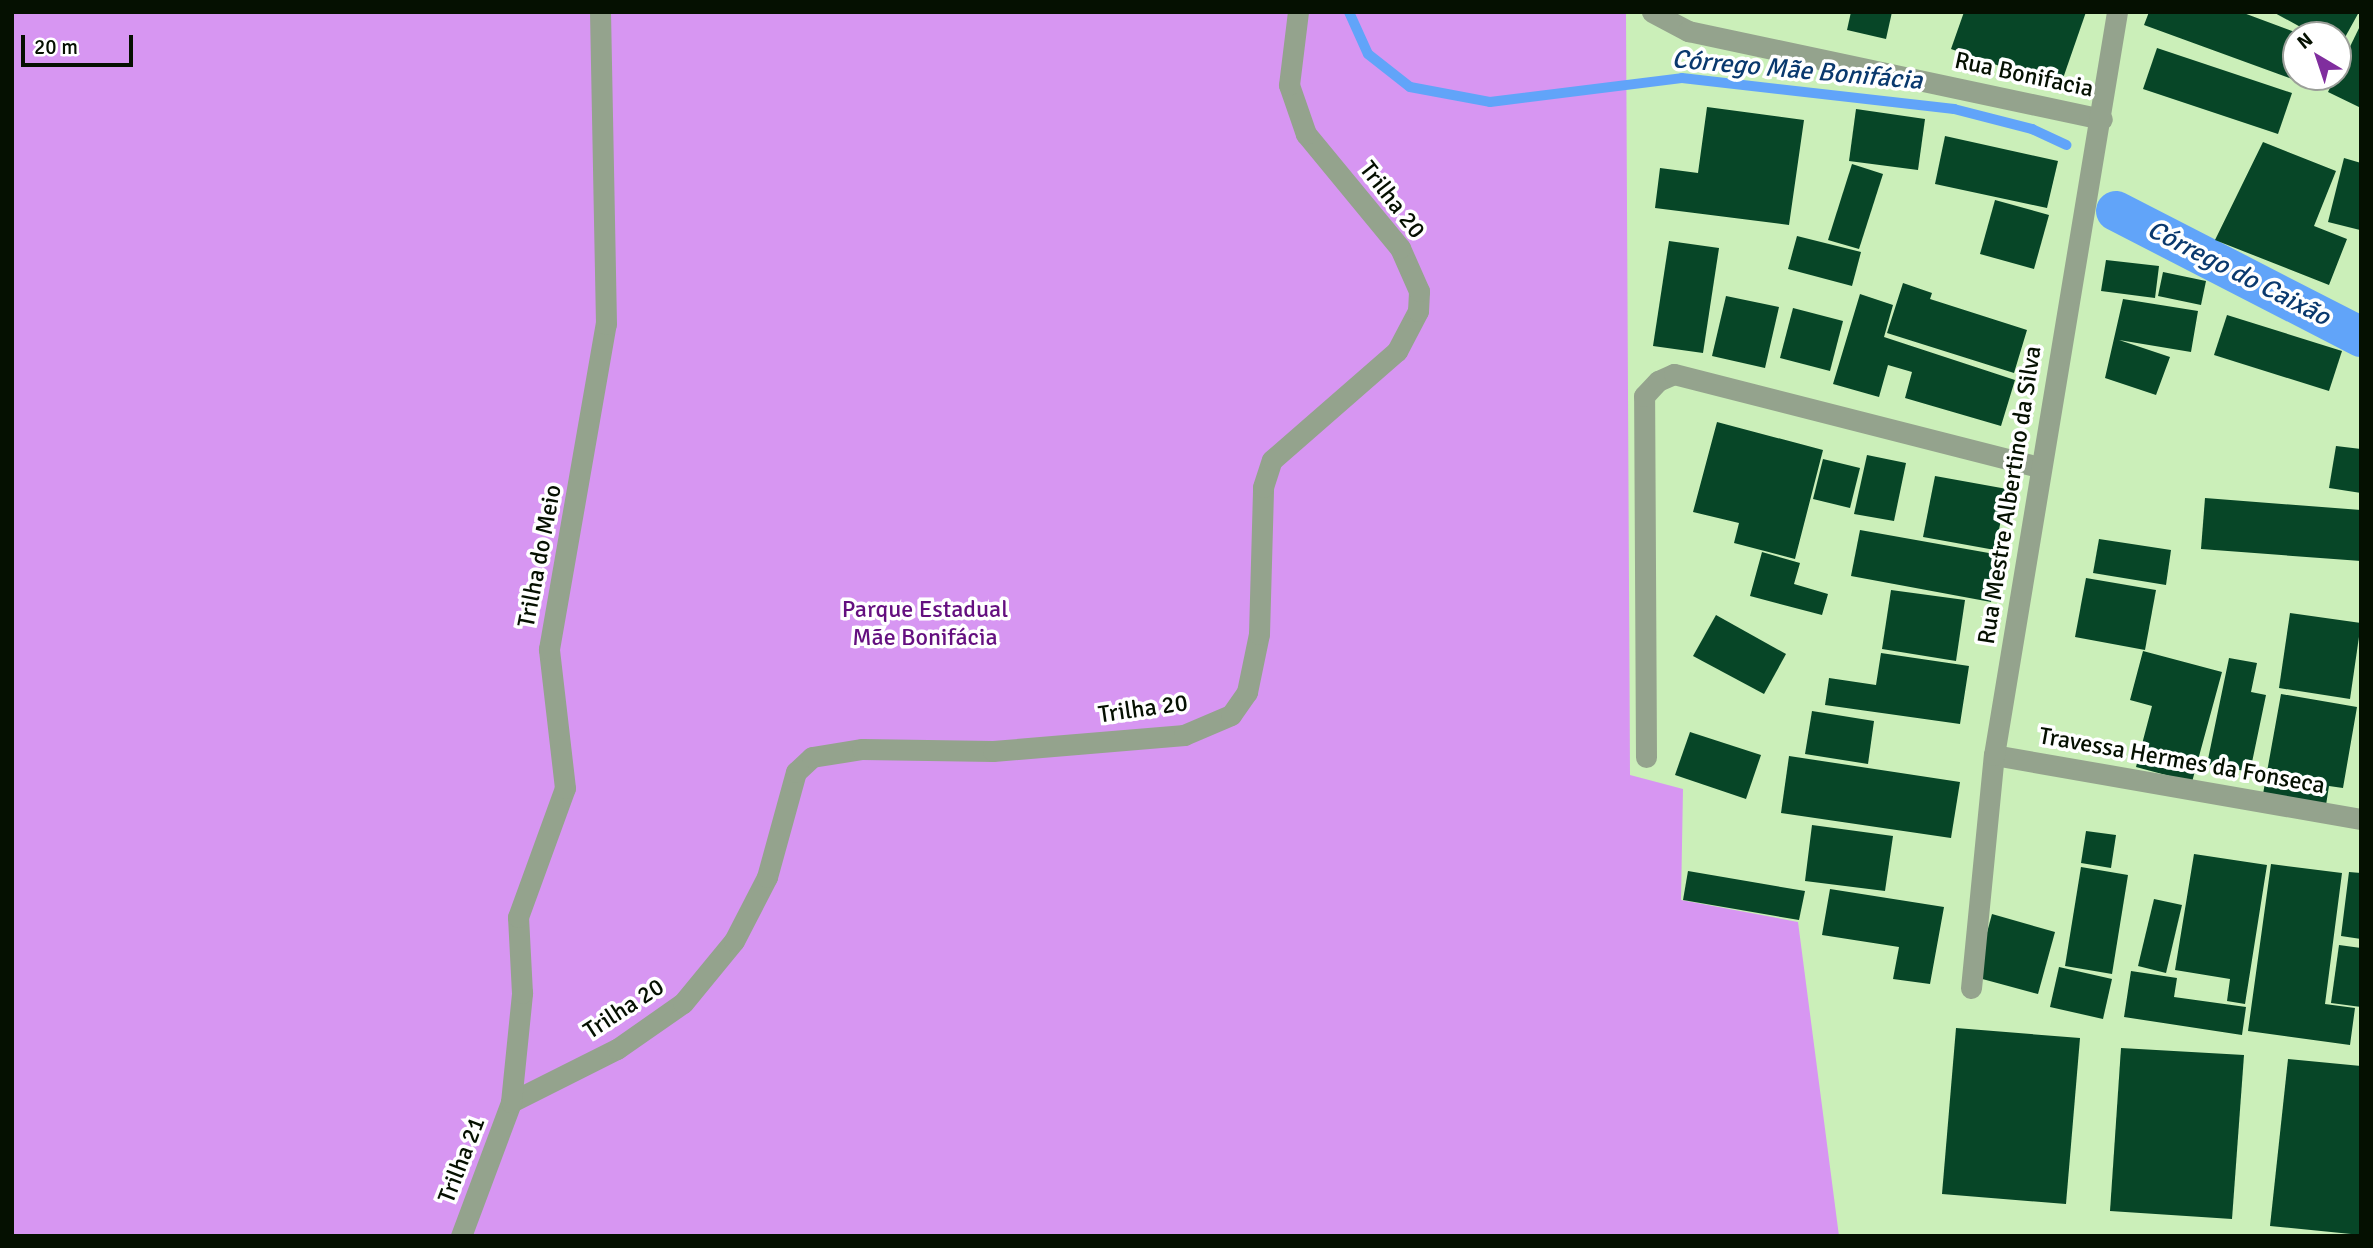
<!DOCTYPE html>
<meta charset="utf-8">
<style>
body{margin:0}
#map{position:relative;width:2373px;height:1248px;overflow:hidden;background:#cbefb9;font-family:Signika,sans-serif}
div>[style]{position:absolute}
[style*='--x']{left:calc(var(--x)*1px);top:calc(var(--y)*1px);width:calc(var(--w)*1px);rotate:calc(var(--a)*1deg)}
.forest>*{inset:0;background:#d796f2}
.stream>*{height:10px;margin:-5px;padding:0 5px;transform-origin:5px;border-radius:5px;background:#61a4f9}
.canal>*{height:40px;margin:-20px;padding:0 20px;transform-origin:20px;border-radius:20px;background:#61a4f9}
.building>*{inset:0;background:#074627}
.street>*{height:21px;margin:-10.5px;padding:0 10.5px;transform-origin:10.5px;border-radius:10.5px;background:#94a38d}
span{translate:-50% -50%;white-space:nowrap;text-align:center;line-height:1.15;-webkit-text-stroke:7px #fff;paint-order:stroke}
.street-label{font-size:24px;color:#051001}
.park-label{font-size:24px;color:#640f7f}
.water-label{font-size:26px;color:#0a396e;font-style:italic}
.frame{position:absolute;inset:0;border:14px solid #051001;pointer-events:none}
.north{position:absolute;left:2282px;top:21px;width:70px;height:70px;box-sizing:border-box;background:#fff;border:2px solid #9b9f99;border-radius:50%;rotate:321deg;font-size:19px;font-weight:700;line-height:28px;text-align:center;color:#051001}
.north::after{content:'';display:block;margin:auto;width:24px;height:32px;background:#802e9e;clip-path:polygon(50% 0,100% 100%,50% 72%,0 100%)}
.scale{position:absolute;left:21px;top:35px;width:112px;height:32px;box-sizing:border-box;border:4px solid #051001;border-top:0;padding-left:9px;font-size:21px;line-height:24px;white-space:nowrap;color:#051001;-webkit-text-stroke:5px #fff;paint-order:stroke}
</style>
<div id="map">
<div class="forest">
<i style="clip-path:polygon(12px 12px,1626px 12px,1630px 775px,1683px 789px,1681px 900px,1798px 922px,1839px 1236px,12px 1236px)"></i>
</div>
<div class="stream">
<i style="--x:1349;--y:12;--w:46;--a:65.7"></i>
<i style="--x:1368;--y:54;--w:53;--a:38.2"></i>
<i style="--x:1410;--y:87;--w:81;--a:10.6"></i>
<i style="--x:1490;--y:102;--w:193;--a:-7.1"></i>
<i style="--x:1682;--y:78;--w:274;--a:6.5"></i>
<i style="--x:1954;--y:109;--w:81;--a:14.4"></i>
<i style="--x:2032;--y:129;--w:38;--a:25"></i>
</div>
<div class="canal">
<i style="--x:2116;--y:211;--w:276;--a:27.2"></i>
</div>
<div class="building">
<i style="clip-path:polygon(1851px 12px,1892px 12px,1886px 39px,1847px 30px)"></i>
<i style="clip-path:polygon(1964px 12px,2086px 12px,2060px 87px,1951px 49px)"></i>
<i style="clip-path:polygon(2149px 12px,2241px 12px,2303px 35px,2296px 35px,2292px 79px,2144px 25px)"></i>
<i style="clip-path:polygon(2273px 12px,2359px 12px,2338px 50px,2338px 35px,2315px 35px)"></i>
<i style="clip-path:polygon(2361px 24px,2361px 108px,2328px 92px)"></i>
<i style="clip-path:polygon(2157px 48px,2292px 93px,2278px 134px,2143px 89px)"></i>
<i style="clip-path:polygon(1707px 107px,1804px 120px,1789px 225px,1655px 208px,1660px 168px,1698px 173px)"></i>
<i style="clip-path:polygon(1856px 109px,1925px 119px,1918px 170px,1849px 161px)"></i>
<i style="clip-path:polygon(1945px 136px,2058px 161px,2047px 208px,1935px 184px)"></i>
<i style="clip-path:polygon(2263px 142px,2336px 171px,2314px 226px,2347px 239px,2329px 285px,2215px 240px)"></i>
<i style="clip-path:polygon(2344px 158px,2361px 163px,2360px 230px,2328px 222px)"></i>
<i style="clip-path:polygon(1852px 164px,1883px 174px,1859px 249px,1828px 240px)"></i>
<i style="clip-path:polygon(1995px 200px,2049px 215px,2034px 269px,1980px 254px)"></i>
<i style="clip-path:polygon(1797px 236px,1861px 252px,1852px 286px,1788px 269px)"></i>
<i style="clip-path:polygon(1669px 241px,1719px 248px,1703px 353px,1653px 346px)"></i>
<i style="clip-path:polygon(2106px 260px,2159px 266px,2155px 298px,2101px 291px)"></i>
<i style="clip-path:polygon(2163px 272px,2206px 281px,2201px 305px,2158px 296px)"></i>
<i style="clip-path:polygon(1903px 283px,1932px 293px,1930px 299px,2027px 330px,2014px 373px,1887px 333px)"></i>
<i style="clip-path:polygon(1860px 294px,1893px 305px,1884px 337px,2015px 380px,2001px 426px,1905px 398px,1912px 372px,1888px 365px,1879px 397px,1833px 384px)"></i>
<i style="clip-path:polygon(1726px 296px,1779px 307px,1765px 368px,1712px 356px)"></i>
<i style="clip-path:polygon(2123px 299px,2198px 311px,2191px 352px,2119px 340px,2170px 357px,2156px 395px,2105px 378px)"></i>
<i style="clip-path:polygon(1793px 308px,1843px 321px,1830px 371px,1780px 358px)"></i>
<i style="clip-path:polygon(2227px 315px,2342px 351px,2329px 391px,2214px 355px)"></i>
<i style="clip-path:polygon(1717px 422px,1823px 450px,1795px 559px,1734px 543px,1739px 523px,1693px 512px)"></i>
<i style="clip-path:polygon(2336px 446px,2361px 449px,2361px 493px,2329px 488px)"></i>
<i style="clip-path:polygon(1867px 455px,1906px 463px,1894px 521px,1854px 514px)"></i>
<i style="clip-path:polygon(1823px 459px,1860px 468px,1850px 508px,1813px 499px)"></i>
<i style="clip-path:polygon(1935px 476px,2007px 489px,1995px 550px,1923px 537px)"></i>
<i style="clip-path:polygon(2205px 498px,2361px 510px,2361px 561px,2201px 549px)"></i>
<i style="clip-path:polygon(1860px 530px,2000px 555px,1991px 602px,1851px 576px)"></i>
<i style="clip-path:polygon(2099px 539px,2171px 550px,2166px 585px,2093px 573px)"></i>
<i style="clip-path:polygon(1762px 552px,1800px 563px,1794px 584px,1828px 594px,1822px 615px,1750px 596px)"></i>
<i style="clip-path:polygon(2086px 578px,2156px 590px,2145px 650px,2075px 637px)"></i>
<i style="clip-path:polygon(1891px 590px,1965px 600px,1956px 661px,1882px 649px)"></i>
<i style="clip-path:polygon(2290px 613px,2361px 623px,2350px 699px,2279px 688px)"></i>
<i style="clip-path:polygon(1716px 615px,1786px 654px,1764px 694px,1693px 656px)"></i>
<i style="clip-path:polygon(2143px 651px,2222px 672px,2192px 782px,2136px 767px,2152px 706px,2130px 700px)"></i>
<i style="clip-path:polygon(1881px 653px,1969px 666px,1960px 724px,1825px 705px,1829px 678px,1876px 685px)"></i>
<i style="clip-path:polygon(2229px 658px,2257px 663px,2251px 692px,2266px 695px,2250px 772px,2207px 764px)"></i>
<i style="clip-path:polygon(2281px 694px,2357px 707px,2343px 788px,2329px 786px,2326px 805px,2263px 794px)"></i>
<i style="clip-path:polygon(1812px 711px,1874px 721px,1868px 764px,1805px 754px)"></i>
<i style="clip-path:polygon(1690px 732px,1761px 755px,1746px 799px,1675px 775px)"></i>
<i style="clip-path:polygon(1789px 756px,1960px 782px,1951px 838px,1781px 813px)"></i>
<i style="clip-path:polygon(1812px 825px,1893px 836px,1885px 891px,1805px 881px)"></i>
<i style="clip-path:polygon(2086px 831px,2116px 835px,2111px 868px,2081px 863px)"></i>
<i style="clip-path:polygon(2194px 854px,2267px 865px,2245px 1004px,2227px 1001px,2230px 979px,2175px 970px)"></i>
<i style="clip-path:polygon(2271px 864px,2342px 873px,2325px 1004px,2355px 1008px,2350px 1045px,2248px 1031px)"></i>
<i style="clip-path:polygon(2081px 867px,2128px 875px,2112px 974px,2065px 966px)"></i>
<i style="clip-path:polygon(1688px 871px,1805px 891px,1799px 920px,1683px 900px)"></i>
<i style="clip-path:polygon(2349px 872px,2361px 873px,2361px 939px,2341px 936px)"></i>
<i style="clip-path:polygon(1830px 889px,1944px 907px,1930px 984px,1893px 979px,1899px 947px,1822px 935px)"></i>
<i style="clip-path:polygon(2154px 899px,2182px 905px,2166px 973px,2138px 966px)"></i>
<i style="clip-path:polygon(1992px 914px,2055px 932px,2038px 994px,1975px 977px)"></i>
<i style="clip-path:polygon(2339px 945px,2361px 948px,2361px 1007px,2331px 1003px)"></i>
<i style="clip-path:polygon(2059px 967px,2112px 979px,2103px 1019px,2050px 1007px)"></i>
<i style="clip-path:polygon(2131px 971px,2177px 978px,2174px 997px,2246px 1007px,2242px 1035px,2124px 1017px)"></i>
<i style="clip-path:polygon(1956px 1028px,2080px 1038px,2066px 1204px,1942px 1194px)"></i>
<i style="clip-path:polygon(2121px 1048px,2244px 1055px,2232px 1219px,2110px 1211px)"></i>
<i style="clip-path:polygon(2288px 1059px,2361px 1066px,2361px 1235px,2270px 1226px)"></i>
</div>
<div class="street">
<i style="--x:1652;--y:12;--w:41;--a:27.8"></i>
<i style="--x:1688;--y:31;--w:423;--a:12"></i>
<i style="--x:1994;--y:755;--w:373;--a:9.9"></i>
<i style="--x:1646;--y:757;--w:361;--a:-90.3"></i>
<i style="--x:1644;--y:396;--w:21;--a:-47"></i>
<i style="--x:1658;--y:381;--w:17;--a:-24"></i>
<i style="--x:1674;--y:374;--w:378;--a:14.3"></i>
<i style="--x:1971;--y:988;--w:234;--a:-84.4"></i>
<i style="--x:1994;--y:755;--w:753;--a:-80.6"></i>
<i style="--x:511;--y:1102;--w:119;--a:-26.6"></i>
<i style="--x:617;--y:1049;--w:80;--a:-34.9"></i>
<i style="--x:683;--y:1003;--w:80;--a:-50.6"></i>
<i style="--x:734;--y:941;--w:72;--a:-62.7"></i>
<i style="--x:767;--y:877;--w:109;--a:-74.6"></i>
<i style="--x:796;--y:772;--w:22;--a:-43"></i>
<i style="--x:812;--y:757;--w:51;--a:-9.1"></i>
<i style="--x:862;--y:749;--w:131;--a:0.9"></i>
<i style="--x:993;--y:751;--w:192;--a:-4.8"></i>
<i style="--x:1184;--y:735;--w:51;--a:-23.1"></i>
<i style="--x:1231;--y:715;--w:28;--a:-55"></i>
<i style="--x:1247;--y:692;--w:59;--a:-78.3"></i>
<i style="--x:1259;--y:634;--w:147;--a:-88.4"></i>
<i style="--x:1263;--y:487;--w:28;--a:-72"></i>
<i style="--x:1272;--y:460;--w:166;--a:-41.1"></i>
<i style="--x:1397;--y:351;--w:45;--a:-62.3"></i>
<i style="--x:1418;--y:311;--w:20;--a:-87"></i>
<i style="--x:1419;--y:291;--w:47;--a:-113.8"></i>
<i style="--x:1400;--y:248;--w:148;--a:-129.5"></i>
<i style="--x:1306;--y:134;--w:52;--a:-109.1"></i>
<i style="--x:1289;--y:85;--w:74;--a:-83"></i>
<i style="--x:461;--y:1236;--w:143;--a:-69.5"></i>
<i style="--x:511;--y:1102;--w:110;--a:-84.2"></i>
<i style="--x:522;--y:993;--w:76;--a:-93"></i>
<i style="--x:518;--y:917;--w:137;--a:-70"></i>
<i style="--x:565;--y:788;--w:140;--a:-96.6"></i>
<i style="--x:549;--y:649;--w:330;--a:-80.1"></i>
<i style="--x:606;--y:324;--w:312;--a:-91.1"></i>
</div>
<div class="street-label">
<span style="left:2024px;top:75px;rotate:12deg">Rua Bonifacia</span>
<span style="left:1392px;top:200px;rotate:52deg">Trilha 20</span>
<span style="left:2010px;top:495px;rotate:-81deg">Rua Mestre Albertino da Silva</span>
<span style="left:540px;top:556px;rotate:-79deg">Trilha do Meio</span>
<span style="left:1143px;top:709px;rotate:-8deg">Trilha 20</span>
<span style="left:2182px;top:761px;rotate:10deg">Travessa Hermes da Fonseca</span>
<span style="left:624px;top:1009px;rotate:-33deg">Trilha 20</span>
<span style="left:462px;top:1160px;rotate:-69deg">Trilha 21</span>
</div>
<div class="park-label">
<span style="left:925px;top:624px">Parque Estadual<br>Mãe Bonifácia</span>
</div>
<div class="water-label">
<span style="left:1797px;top:71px;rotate:5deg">Córrego Mãe Bonifácia</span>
<span style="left:2238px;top:274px;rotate:27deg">Córrego do Caixão</span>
</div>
<div class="frame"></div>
<div class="north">N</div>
<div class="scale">20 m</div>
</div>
